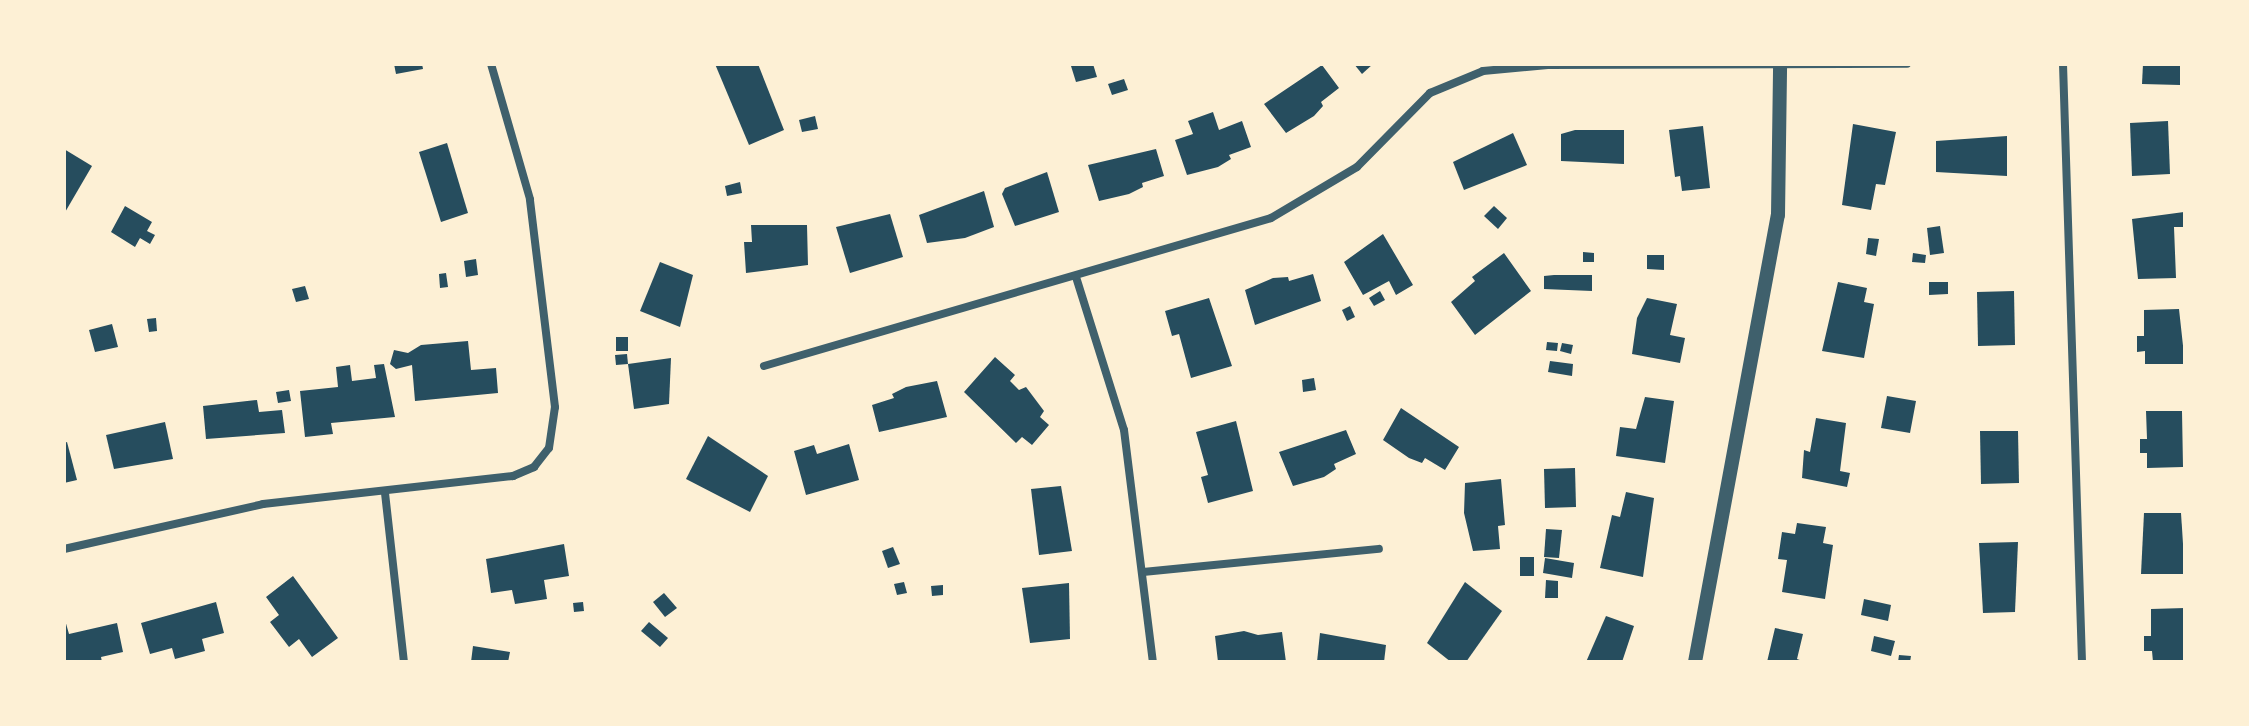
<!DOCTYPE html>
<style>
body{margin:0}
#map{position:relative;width:2249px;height:726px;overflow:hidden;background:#fdf0d5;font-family:"Roboto Condensed",sans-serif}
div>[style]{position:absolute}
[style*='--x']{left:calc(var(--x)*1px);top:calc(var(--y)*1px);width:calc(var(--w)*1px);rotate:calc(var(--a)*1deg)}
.building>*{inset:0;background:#264d5e}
.minor>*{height:8px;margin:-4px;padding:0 4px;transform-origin:4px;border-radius:4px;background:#3f606c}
.tertiary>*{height:14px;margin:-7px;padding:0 7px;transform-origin:7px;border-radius:7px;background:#3f606c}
span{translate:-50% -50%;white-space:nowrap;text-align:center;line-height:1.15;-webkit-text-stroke:7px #fdf0d5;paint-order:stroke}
.frame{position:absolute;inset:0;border:66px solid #fdf0d5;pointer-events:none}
</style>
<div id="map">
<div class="building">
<i style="clip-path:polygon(394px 64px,422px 64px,423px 69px,396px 74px)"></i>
<i style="clip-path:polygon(715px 64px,758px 64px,784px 130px,749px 145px)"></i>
<i style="clip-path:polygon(1077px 64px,1093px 64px,1097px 77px,1076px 82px,1071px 66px)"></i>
<i style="clip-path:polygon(1354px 64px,1373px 64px,1362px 74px)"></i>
<i style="clip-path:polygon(2143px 64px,2180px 64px,2180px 85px,2142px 84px)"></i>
<i style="clip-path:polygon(1322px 65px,1339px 88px,1321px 102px,1323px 106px,1314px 116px,1286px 133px,1264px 104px)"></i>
<i style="clip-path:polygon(1124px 79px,1128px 90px,1112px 95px,1108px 84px)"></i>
<i style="clip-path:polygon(1213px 112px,1219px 130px,1242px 121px,1251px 147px,1229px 155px,1231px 159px,1218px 167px,1187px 175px,1175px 140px,1193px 134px,1188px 121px)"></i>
<i style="clip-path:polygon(815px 116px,818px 129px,802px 132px,799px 120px)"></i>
<i style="clip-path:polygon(2168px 121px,2170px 174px,2132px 176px,2130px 123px)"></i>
<i style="clip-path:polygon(1853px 124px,1896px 132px,1885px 185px,1876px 184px,1871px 210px,1842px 205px)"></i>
<i style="clip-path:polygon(1703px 126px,1710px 188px,1682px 191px,1680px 176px,1675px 177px,1669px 130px)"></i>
<i style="clip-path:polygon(1575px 130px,1624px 130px,1624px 164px,1561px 161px,1561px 134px)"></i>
<i style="clip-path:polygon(1513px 133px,1527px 165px,1464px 190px,1453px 162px)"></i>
<i style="clip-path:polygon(2007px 136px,2007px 176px,1936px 172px,1936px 141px)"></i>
<i style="clip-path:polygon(447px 143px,468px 213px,441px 222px,419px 152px)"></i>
<i style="clip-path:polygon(64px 149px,92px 166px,64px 214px)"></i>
<i style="clip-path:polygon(1156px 149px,1164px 176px,1142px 183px,1143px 187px,1129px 194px,1099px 201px,1088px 165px)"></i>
<i style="clip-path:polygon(1047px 172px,1059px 212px,1015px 226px,1002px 194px,1005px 188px)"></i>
<i style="clip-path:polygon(740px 182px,742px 193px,727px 196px,725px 186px)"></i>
<i style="clip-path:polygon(984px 191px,994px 227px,965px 238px,927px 243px,919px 215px)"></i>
<i style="clip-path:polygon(125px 206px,152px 222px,147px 231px,155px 235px,150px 244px,140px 238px,135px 247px,111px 232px)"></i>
<i style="clip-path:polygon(1494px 206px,1507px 218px,1498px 229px,1484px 216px)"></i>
<i style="clip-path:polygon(2184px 212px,2184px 227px,2174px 227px,2176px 278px,2138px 279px,2132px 219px)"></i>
<i style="clip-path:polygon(890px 214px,903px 257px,850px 273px,836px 227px)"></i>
<i style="clip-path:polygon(751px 225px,807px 225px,808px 265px,746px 273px,744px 242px,752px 242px)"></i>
<i style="clip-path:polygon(1940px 226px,1944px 253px,1930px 255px,1927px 228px)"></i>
<i style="clip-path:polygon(1383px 234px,1413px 285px,1396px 295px,1389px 281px,1363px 295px,1344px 262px)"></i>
<i style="clip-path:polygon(1868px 238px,1879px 239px,1876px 256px,1866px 254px)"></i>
<i style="clip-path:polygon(1583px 252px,1594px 253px,1594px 262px,1583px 262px)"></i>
<i style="clip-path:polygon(1504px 253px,1531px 291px,1475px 335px,1451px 302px,1475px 281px,1472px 277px)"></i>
<i style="clip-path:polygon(1913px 253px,1926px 255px,1925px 263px,1912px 262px)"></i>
<i style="clip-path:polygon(1647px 255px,1664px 255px,1664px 270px,1647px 269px)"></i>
<i style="clip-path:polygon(476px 259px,478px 275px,466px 277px,464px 261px)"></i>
<i style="clip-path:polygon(660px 262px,693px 275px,680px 327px,640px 311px)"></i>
<i style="clip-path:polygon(446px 273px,448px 287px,440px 288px,439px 274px)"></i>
<i style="clip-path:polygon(1313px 274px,1321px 301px,1255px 325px,1245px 290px,1273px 278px,1288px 277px,1289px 281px)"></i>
<i style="clip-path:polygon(1554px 275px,1592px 275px,1592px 291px,1544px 289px,1544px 276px)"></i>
<i style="clip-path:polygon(1838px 282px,1867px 288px,1864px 302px,1874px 304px,1864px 358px,1822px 351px)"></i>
<i style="clip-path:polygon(1929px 282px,1948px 282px,1948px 294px,1929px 295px)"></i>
<i style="clip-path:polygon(305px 286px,309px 299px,296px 302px,292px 289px)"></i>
<i style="clip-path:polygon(1380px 291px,1385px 300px,1374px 306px,1369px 298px)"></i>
<i style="clip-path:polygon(2014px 291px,2015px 345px,1978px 346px,1977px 292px)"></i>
<i style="clip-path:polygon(1209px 298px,1232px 366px,1191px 378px,1179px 334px,1172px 336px,1165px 311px)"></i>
<i style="clip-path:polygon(1647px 298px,1677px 304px,1670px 335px,1685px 338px,1680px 363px,1632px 354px,1637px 318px)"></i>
<i style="clip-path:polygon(1350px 306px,1355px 317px,1347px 321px,1342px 310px)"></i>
<i style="clip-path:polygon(2179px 309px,2185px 364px,2145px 364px,2145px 351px,2137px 352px,2137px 336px,2144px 336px,2144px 310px)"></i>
<i style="clip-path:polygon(156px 318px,157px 331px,149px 332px,147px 319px)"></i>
<i style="clip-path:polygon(112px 324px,118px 347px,95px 352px,89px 330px)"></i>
<i style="clip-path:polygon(616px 337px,628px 337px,628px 351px,616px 351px)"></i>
<i style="clip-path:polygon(468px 341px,471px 370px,496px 368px,498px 393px,415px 401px,412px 365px,396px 369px,390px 364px,394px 350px,408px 353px,421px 345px)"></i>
<i style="clip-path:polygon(1547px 342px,1558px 343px,1557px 351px,1546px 350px)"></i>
<i style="clip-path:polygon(1562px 343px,1573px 345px,1571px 354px,1560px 351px)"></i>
<i style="clip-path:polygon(627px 354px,628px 364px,616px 365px,615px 355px)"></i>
<i style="clip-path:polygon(995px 357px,1015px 375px,1010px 381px,1019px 390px,1026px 387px,1044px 411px,1040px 417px,1049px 425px,1032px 445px,1022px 437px,1016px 443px,964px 392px)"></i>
<i style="clip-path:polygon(671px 358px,669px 404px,634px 409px,628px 364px)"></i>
<i style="clip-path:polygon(1550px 361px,1573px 364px,1572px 376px,1548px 372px)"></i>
<i style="clip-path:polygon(384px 364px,395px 417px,331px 423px,333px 434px,305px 437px,300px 391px,338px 387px,336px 367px,350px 365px,352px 381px,376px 378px,374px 365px)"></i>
<i style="clip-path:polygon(1314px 378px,1316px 390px,1303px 392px,1302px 380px)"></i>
<i style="clip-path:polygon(937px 381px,947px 417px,879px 432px,872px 405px,894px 398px,892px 394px,906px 387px)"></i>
<i style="clip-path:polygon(289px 390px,291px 401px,278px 403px,276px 392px)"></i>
<i style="clip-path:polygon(1887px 396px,1916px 401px,1910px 433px,1881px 428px)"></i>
<i style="clip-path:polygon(1645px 397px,1674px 401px,1665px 463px,1616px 456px,1620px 427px,1636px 429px)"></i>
<i style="clip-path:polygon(257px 400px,259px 412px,282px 410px,285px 433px,206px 439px,203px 406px)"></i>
<i style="clip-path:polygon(1401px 408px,1459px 447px,1445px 470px,1425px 458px,1422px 463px,1409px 458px,1383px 440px)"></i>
<i style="clip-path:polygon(2146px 411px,2182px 411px,2183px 467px,2147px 468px,2147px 453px,2140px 453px,2140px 439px,2147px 439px)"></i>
<i style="clip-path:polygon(1816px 418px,1846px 423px,1840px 471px,1850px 473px,1847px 487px,1802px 478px,1804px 450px,1810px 452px)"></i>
<i style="clip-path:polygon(1236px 421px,1253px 491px,1208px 503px,1201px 477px,1208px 475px,1196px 432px)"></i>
<i style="clip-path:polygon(165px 422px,173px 459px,114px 469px,106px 435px)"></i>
<i style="clip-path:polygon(1346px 430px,1356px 454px,1334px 464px,1336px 469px,1324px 477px,1293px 486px,1279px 452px)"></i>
<i style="clip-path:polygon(1980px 431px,2018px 431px,2019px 483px,1981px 484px)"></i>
<i style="clip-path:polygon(708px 436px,768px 476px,750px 512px,686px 479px)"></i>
<i style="clip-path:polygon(67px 442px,77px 480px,64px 483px,64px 443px)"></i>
<i style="clip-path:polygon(849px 444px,859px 480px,806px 495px,794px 451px,814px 445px,817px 454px)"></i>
<i style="clip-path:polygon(1575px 468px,1576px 507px,1545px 508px,1544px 469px)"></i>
<i style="clip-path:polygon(1501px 479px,1505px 525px,1498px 526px,1500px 549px,1473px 551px,1464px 513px,1465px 483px)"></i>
<i style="clip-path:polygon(1061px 486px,1072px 551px,1039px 555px,1031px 489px)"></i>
<i style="clip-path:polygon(1626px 492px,1654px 498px,1643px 577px,1600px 568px,1612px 515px,1620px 517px)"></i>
<i style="clip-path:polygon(2144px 513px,2181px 513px,2185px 574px,2141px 574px)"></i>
<i style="clip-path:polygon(1797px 523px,1826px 527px,1823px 543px,1833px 545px,1825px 599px,1782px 592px,1787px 560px,1778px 559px,1782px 532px,1795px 534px)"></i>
<i style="clip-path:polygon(1546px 529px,1562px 530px,1559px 558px,1544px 557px)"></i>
<i style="clip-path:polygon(2018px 542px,2015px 612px,1983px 613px,1979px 543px)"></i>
<i style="clip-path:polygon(564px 544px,569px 576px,544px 580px,547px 599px,515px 604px,512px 590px,491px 593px,486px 559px)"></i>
<i style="clip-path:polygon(893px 547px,900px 564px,888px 568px,882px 551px)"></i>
<i style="clip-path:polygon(1520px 557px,1534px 557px,1534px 576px,1520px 576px)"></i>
<i style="clip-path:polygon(1545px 558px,1574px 563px,1572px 578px,1543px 573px)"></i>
<i style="clip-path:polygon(293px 576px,338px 638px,312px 657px,299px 639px,289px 647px,270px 622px,279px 615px,266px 597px)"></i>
<i style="clip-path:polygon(1546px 580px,1558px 581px,1558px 598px,1545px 598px)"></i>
<i style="clip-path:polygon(904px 582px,907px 593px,897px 595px,894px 584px)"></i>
<i style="clip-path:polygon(1465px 582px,1502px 611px,1466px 662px,1451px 662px,1427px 643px)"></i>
<i style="clip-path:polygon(1069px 583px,1070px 639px,1030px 643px,1022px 588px)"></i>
<i style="clip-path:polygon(943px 585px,943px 595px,932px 596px,931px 586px)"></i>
<i style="clip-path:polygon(664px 593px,677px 608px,665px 617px,653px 602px)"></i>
<i style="clip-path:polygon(1864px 599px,1891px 605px,1888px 621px,1861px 615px)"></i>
<i style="clip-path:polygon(216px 602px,224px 633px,202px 639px,205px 651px,175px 659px,172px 648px,150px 654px,141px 623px)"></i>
<i style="clip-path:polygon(583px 602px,584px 611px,574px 612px,573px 603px)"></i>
<i style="clip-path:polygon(2185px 608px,2185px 662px,2153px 662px,2152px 651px,2144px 651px,2144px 636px,2151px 636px,2151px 609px)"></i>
<i style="clip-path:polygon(1606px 616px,1634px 626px,1622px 662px,1586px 662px)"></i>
<i style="clip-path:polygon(65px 620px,69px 634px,117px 623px,123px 652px,101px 657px,102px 662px,64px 662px)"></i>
<i style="clip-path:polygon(649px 622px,668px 638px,660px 647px,641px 631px)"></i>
<i style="clip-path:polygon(1775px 628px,1803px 634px,1797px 659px,1805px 662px,1767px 662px)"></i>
<i style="clip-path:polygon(1244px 631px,1258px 635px,1282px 632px,1286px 662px,1218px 662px,1215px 636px)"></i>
<i style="clip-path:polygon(1320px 633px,1386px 645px,1384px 662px,1317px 662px)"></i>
<i style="clip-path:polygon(1874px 636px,1895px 641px,1891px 656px,1871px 651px)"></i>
<i style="clip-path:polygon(473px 646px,510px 652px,508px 662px,471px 662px)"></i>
<i style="clip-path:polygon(1899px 655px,1911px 656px,1910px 662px,1898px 662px)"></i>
</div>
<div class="minor">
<i style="--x:2063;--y:64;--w:598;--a:88.18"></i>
<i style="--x:1076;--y:277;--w:160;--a:72.6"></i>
<i style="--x:1124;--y:430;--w:234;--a:82.9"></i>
<i style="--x:764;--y:366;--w:528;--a:-16.27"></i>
<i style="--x:1271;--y:218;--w:100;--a:-30.7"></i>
<i style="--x:1357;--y:167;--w:104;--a:-45.4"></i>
<i style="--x:1430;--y:93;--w:57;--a:-22.5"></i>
<i style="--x:1483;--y:71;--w:65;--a:-5.3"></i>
<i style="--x:1548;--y:65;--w:359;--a:-0.2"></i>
<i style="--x:385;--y:493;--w:170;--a:83.6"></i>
<i style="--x:64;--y:549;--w:204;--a:-12.7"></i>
<i style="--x:263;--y:504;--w:252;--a:-6.4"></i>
<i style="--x:513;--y:476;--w:23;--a:-23"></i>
<i style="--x:534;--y:467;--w:24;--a:-52"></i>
<i style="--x:549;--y:448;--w:41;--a:-81.7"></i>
<i style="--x:555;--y:407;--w:209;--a:-96.9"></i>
<i style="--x:530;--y:199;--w:141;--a:-106.1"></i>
<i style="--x:1143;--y:572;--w:237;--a:-5.6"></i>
</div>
<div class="tertiary">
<i style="--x:1695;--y:662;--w:455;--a:-79.5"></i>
<i style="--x:1778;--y:215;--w:151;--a:-89.2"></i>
</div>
<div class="frame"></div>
</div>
